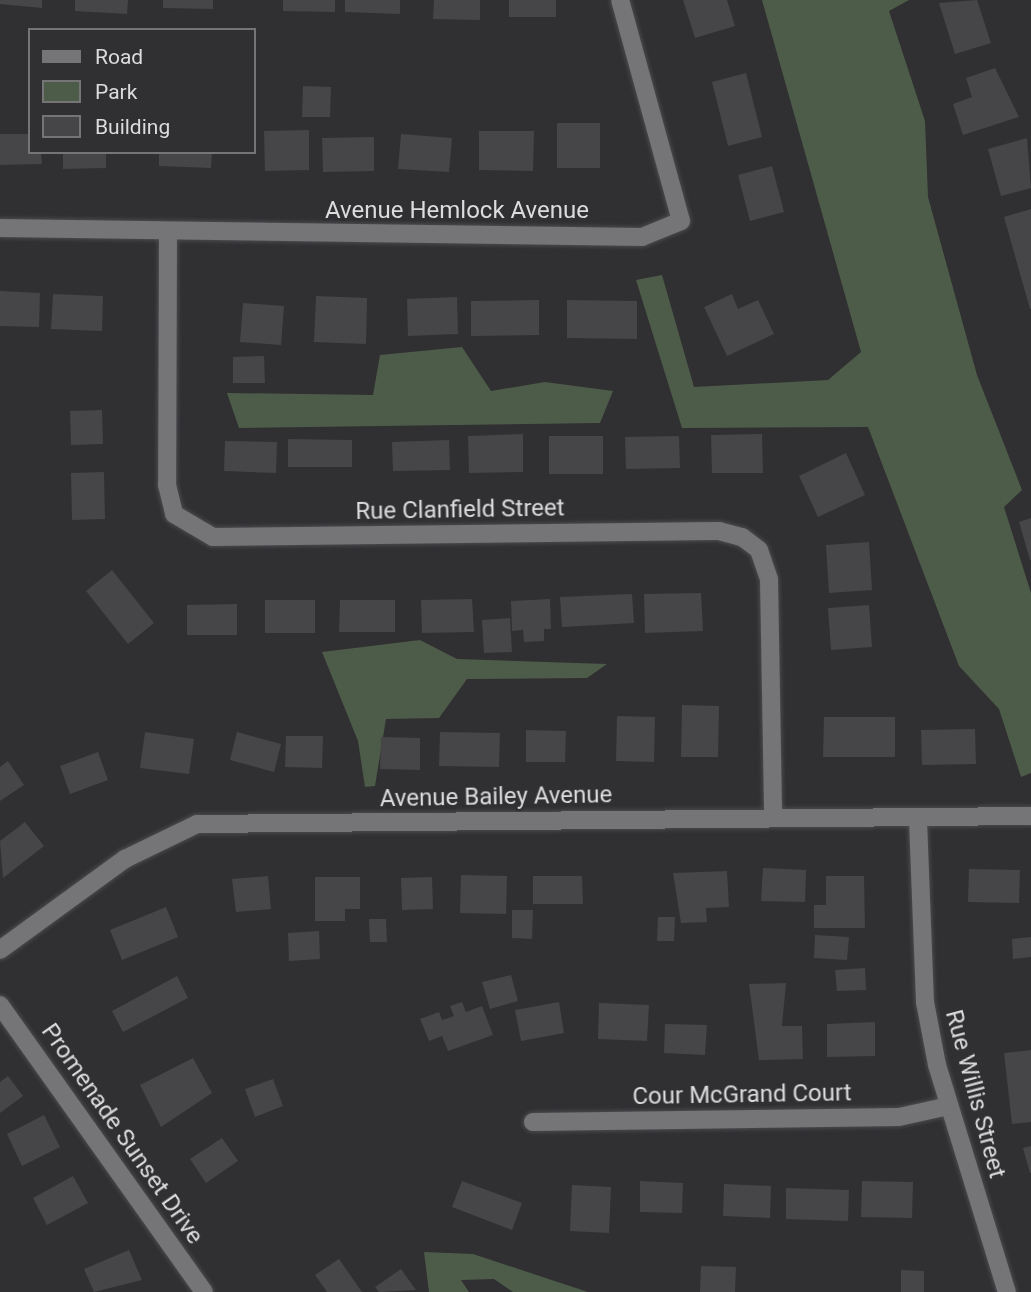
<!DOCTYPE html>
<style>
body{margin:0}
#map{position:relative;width:1031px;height:1292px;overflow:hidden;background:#302f32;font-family:Roboto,sans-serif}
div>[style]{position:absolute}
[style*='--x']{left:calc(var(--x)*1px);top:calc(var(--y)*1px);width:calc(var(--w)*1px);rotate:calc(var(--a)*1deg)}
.green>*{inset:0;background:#4d5c48}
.building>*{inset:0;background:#464548}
.roads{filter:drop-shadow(0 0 2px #4b4a4d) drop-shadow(0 0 2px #4b4a4d)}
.minor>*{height:18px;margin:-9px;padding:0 9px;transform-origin:9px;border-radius:9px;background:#757477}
.tertiary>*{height:18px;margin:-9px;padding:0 9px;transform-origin:9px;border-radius:9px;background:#757477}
span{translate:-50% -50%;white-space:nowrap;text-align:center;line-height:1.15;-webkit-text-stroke:5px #302f32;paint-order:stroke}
.street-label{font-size:24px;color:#dcdbdd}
.legend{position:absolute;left:28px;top:28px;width:228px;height:126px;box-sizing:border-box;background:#302f32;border:2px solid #757476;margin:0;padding:9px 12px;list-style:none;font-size:21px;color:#dcdbdd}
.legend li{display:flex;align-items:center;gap:14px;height:35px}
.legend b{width:35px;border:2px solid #757476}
</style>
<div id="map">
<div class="green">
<i style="clip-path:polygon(762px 0,909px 0,889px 11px,925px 121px,928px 197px,977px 375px,1022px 490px,1004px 507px,1031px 593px,1031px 773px,1021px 777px,999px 709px,959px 666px,868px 427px,682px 428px,636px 280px,662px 275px,694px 387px,828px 380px,861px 352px)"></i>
<i style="clip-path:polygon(462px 347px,491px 391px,545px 382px,613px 391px,600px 423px,239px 428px,227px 393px,373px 395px,380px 355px)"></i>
<i style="clip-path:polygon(420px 640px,457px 659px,607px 664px,587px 678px,467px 679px,439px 718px,386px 719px,375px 786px,365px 787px,358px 741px,322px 652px)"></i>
<i style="clip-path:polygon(424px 1252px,473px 1254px,588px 1292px,513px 1292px,494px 1279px,461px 1280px,469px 1292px,429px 1292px)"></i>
</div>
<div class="building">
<i style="clip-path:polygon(0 0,42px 0,42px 8px,0 4px)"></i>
<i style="clip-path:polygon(75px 0,128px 0,127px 14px,75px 11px)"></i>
<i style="clip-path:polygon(163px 0,213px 0,213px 9px,163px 8px)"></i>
<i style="clip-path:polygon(283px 0,335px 0,335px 12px,283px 11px)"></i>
<i style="clip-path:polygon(345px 0,400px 0,400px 14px,345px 12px)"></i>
<i style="clip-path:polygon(434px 0,480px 0,480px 20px,433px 19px)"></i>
<i style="clip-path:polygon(509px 0,556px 0,556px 17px,509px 17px)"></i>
<i style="clip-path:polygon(683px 0,727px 0,735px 26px,695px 38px)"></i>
<i style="clip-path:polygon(977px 0,991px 43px,955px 54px,939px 3px)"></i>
<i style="clip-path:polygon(995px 68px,1019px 117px,963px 135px,953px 104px,972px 97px,966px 78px)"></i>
<i style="clip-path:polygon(746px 73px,762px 137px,728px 146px,712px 82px)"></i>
<i style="clip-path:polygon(303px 86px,331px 87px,330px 117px,302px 117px)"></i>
<i style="clip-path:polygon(557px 123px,600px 123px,600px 168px,557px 168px)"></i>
<i style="clip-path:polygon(309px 130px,309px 170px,265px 171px,264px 131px)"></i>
<i style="clip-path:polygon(479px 131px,534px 131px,533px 171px,479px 170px)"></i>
<i style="clip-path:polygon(0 134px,30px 134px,30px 152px,41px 152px,42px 164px,0 165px)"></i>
<i style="clip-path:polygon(401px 134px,452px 138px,449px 172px,398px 169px)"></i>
<i style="clip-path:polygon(374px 137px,374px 171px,323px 172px,322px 138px)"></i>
<i style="clip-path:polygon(1027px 138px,1031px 188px,1001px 196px,988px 149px)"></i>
<i style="clip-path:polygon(63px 152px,106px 152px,106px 168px,63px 169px)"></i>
<i style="clip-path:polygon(159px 152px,212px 152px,211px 168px,159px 166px)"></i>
<i style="clip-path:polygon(772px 166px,784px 212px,750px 221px,738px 175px)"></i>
<i style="clip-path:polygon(1031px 209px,1031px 309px,1030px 309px,1004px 217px)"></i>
<i style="clip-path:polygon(0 291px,40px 293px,39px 327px,0 326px)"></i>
<i style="clip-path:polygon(53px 294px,103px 296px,102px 331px,51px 329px)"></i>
<i style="clip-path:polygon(732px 294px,738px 309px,758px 300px,774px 334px,727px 356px,704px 307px)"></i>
<i style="clip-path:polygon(316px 296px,367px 298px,366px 344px,314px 342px)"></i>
<i style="clip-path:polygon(457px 297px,458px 334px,408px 336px,407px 299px)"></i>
<i style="clip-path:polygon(539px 300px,539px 335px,471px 336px,471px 301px)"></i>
<i style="clip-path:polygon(567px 300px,637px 301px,637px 339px,567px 338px)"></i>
<i style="clip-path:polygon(243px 303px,284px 306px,281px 345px,240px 342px)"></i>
<i style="clip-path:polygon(264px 356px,265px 383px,233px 383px,233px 357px)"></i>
<i style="clip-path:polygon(102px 410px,103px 444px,71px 445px,70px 411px)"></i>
<i style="clip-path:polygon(523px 434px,523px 472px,469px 473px,468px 436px)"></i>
<i style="clip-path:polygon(762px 434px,763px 473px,712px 473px,711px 435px)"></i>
<i style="clip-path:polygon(549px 436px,603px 436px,603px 474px,549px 474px)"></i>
<i style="clip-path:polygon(679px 436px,680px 468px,626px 469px,625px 437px)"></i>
<i style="clip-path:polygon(288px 439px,352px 440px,352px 467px,288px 467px)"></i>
<i style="clip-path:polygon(449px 440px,450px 470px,393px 471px,392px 442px)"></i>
<i style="clip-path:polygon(225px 441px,277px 442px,276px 473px,224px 471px)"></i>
<i style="clip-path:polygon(846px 453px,865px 495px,818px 517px,799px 476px)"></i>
<i style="clip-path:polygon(104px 472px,105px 519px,72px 520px,71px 473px)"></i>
<i style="clip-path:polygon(1031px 518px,1031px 560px,1030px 560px,1019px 522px)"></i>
<i style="clip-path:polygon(869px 542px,872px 590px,829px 593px,826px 545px)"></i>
<i style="clip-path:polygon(112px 570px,154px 623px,128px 644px,86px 591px)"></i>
<i style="clip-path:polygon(701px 593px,703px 631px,645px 633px,644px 594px)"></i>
<i style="clip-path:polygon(632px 594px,634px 623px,562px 627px,560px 597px)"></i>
<i style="clip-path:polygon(472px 599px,474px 632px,422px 633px,421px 600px)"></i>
<i style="clip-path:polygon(550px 599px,551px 629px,544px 629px,544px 641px,524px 642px,523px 630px,512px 631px,511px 601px)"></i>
<i style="clip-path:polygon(265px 600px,315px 600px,315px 633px,265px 633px)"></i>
<i style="clip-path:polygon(340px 600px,395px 600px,395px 632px,339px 632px)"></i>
<i style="clip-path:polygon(237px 604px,237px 635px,187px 635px,187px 605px)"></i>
<i style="clip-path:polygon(869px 605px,872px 647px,831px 650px,828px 608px)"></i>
<i style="clip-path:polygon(510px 618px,512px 652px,484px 653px,482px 620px)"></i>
<i style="clip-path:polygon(682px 705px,719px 706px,718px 757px,681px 757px)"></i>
<i style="clip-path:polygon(617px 716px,655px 717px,654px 762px,616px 761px)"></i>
<i style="clip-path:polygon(824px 717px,895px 717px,895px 757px,823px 757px)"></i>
<i style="clip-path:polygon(975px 729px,976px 764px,922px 765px,921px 730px)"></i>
<i style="clip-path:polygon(526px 730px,566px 731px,565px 762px,526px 762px)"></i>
<i style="clip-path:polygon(145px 732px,194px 739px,189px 774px,140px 768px)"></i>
<i style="clip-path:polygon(237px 732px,281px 744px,274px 772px,230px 760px)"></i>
<i style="clip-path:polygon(440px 732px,500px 733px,499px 767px,439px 766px)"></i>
<i style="clip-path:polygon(286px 736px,323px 736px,322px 768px,285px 767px)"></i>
<i style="clip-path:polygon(381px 737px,420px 738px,420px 770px,380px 769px)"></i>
<i style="clip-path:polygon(98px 752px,108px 780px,70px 794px,60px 766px)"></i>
<i style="clip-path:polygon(8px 761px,24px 785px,0 801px,0 767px)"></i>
<i style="clip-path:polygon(25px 822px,44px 846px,3px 878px,0 841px)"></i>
<i style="clip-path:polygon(763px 868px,806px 870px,805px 902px,761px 901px)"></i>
<i style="clip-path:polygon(969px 869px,1020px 870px,1019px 903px,968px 902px)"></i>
<i style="clip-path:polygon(727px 871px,729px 907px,706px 908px,707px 922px,681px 923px,673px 873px)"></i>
<i style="clip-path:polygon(461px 875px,507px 876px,506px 914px,460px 913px)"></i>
<i style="clip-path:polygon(268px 876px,271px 909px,236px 912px,232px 879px)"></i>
<i style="clip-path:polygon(533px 876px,582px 876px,583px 904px,533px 904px)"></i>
<i style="clip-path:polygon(826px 876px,864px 876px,865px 928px,814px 928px,814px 905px,826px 905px)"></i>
<i style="clip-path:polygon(315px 877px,360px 877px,360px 909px,345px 909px,345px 921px,315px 921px)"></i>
<i style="clip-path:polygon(432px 877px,433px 909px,402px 910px,401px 878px)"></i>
<i style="clip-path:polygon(166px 907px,178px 937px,122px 960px,110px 930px)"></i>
<i style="clip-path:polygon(512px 910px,533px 910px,532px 939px,512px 938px)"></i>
<i style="clip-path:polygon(658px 917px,675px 917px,674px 941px,657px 941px)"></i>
<i style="clip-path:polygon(369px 919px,386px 919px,387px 942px,370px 942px)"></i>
<i style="clip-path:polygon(319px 931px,320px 959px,289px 961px,288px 933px)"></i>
<i style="clip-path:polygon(815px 935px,849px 937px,847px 960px,814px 958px)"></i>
<i style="clip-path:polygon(1031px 937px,1031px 957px,1013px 959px,1012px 939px)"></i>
<i style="clip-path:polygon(865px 968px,866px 990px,837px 991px,835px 970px)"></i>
<i style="clip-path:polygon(511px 975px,518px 1001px,490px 1009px,482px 982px)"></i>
<i style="clip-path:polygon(177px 976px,188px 998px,123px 1032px,112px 1011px)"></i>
<i style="clip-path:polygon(786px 983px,782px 1026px,802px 1026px,803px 1059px,759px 1060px,749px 984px)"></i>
<i style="clip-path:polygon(462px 1002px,466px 1012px,482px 1006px,493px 1035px,448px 1051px,442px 1036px,429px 1041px,420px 1019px,439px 1012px,442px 1020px,454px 1016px,450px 1006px)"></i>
<i style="clip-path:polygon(559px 1002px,564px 1033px,521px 1041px,515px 1010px)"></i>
<i style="clip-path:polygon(599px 1003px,649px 1005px,647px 1041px,598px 1039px)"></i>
<i style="clip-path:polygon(875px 1022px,875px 1056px,827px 1057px,827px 1024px)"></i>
<i style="clip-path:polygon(665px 1024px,707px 1025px,705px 1055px,664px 1053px)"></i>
<i style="clip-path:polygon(1031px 1050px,1031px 1122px,1012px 1124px,1004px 1053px)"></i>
<i style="clip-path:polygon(193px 1058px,212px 1093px,161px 1127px,140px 1085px)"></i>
<i style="clip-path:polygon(8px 1076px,23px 1096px,0 1113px,0 1082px)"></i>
<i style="clip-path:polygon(273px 1079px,283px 1106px,255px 1117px,245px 1089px)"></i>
<i style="clip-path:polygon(44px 1115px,60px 1147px,22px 1166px,7px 1134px)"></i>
<i style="clip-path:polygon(222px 1138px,238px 1161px,206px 1183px,190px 1159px)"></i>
<i style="clip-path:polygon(1031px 1146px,1031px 1173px,1030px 1173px,1023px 1148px)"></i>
<i style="clip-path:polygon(73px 1176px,88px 1203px,47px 1225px,33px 1198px)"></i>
<i style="clip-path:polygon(462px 1181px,522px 1203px,512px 1230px,452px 1207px)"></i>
<i style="clip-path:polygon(640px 1181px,683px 1183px,682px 1213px,640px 1212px)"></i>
<i style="clip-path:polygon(862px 1181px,913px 1182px,912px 1218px,861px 1217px)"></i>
<i style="clip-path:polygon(724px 1184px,771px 1186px,770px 1218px,723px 1216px)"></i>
<i style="clip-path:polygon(572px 1185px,611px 1187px,609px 1233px,570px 1231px)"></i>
<i style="clip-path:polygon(786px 1188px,849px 1190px,848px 1221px,786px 1219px)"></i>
<i style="clip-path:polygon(129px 1250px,142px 1280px,94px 1292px,84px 1269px)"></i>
<i style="clip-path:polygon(339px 1259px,362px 1292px,327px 1292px,315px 1275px)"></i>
<i style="clip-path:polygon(701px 1266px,736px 1267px,735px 1292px,700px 1292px)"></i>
<i style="clip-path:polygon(401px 1269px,416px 1290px,379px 1292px,375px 1287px)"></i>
<i style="clip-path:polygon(901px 1270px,924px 1271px,924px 1292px,901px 1292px)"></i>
</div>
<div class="roads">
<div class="minor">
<i style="--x:0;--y:228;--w:642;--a:0.8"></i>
<i style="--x:642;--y:237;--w:42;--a:-22.3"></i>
<i style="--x:681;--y:221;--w:229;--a:-105.4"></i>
<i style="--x:168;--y:234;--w:251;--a:90.2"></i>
<i style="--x:167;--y:485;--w:30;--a:76"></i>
<i style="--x:174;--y:514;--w:45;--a:30.5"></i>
<i style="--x:213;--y:537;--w:506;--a:-0.68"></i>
<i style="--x:719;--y:531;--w:24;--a:15"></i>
<i style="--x:742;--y:537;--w:21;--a:37"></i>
<i style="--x:759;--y:550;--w:31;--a:71"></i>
<i style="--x:769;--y:579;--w:239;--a:89"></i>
<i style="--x:918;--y:820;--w:182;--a:87.8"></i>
<i style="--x:925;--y:1002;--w:64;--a:79.2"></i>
<i style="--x:937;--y:1065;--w:238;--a:72.9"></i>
<i style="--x:0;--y:950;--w:155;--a:-36.1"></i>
<i style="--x:125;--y:859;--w:80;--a:-25.9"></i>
<i style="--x:197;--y:824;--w:834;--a:-0.55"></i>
<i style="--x:533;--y:1122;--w:366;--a:-0.8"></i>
<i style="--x:899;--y:1117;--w:51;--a:-12.4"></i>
</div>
<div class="tertiary">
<i style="--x:0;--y:1005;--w:352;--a:54.6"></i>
</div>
</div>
<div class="street-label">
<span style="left:457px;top:211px">Avenue Hemlock Avenue</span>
<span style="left:460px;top:510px;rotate:-1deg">Rue Clanfield Street</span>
<span style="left:496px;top:797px;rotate:-1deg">Avenue Bailey Avenue</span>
<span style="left:975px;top:1094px;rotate:75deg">Rue Willis Street</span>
<span style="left:742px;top:1095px;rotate:-1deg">Cour McGrand Court</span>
<span style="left:122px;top:1134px;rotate:55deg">Promenade Sunset Drive</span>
</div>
<ul class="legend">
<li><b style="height:9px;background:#757477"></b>Road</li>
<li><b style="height:19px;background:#4d5c48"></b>Park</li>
<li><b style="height:19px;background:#464548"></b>Building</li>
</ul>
</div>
